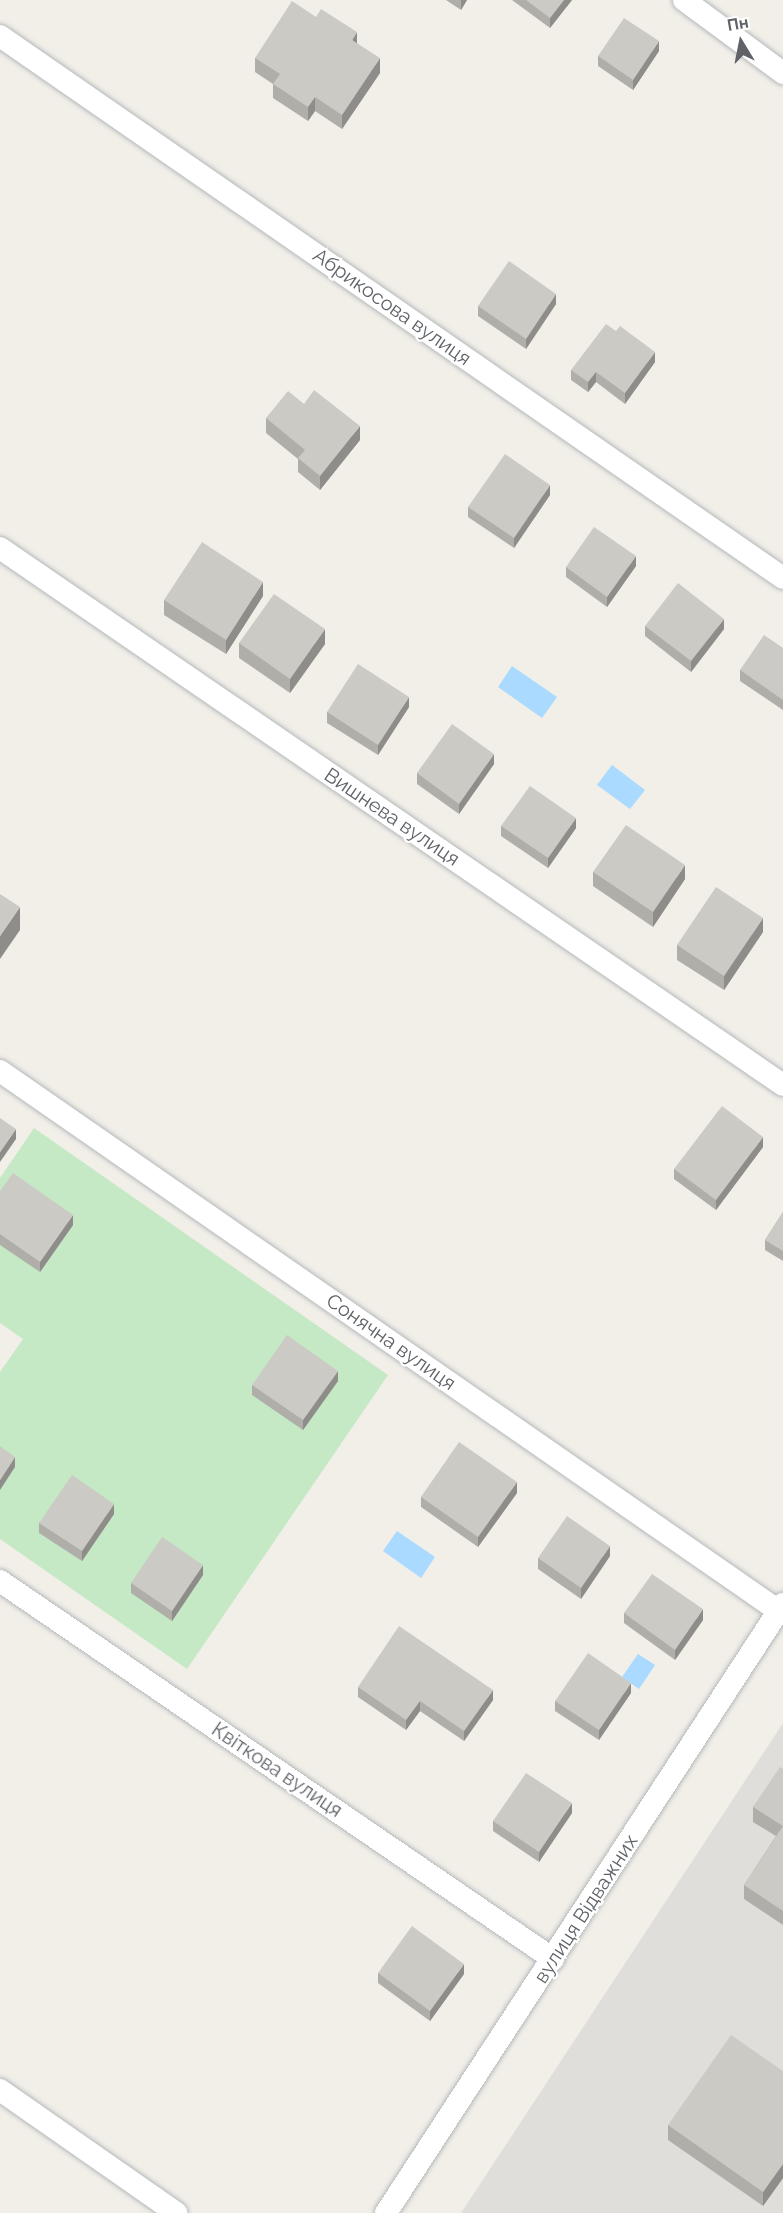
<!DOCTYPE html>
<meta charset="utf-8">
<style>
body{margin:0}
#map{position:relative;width:783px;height:2213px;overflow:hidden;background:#f1efe8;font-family:Raleway,sans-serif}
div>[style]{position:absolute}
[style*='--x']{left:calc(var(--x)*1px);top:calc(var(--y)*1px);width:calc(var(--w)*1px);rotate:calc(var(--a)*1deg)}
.industrial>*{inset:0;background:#e0deda}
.green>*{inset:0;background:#c5e8c5}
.water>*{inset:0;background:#aadaff}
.roads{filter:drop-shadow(0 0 2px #b5b8bc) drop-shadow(0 0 2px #b5b8bc)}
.street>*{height:22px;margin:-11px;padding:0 11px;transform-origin:11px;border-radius:11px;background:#fff}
.wall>*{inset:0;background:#afaea9}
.shaded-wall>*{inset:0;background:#8f8d8a}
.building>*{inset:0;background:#cccac5}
span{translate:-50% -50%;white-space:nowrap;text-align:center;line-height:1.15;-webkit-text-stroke:4.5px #fff;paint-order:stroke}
.street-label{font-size:20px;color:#5f6368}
.north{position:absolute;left:711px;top:12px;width:60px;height:60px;-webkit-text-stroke:4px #fff;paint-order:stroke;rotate:350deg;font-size:16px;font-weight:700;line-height:24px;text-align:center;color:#5f6368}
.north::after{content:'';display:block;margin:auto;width:21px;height:27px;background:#5f6368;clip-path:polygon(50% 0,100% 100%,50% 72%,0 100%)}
</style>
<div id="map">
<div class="industrial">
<i style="clip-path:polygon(783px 1723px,783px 2213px,461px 2213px)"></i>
</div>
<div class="green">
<i style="clip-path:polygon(34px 1128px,388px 1375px,187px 1669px,0 1539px,0 1372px,23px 1339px,0 1323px,0 1178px)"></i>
</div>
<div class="water">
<i style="clip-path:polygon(512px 666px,557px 697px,542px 718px,498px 687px)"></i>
<i style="clip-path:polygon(612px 765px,645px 790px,630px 809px,597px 785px)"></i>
<i style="clip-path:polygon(397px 1531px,435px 1557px,421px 1578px,383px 1551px)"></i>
<i style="clip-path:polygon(638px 1654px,655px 1665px,639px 1689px,622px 1677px)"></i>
</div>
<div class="roads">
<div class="street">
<i style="--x:684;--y:0;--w:123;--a:36.4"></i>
<i style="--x:0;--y:36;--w:952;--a:34.69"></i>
<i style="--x:0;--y:548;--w:949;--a:34.44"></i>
<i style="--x:0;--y:1071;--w:953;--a:34.74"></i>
<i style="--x:0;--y:1581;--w:670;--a:34.35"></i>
<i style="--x:0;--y:2090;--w:215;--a:34.9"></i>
<i style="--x:386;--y:2213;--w:727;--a:-56.9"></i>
</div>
</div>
<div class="wall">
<i style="clip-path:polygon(446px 0,467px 0,461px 10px)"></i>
<i style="clip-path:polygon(512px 0,572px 0,550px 28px)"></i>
<i style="clip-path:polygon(357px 43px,380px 73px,342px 129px,315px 111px,308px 121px,273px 98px,273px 84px,255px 72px,255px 58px)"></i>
<i style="clip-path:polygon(659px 51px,633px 90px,598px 66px,598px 56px)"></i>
<i style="clip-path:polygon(556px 304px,526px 349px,478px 316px,478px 306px)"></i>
<i style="clip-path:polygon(655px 362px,625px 404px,596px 382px,588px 392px,571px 380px,571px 370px)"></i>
<i style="clip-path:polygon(304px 404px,360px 440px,320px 490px,298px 472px,298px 459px,266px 433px,266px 418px)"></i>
<i style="clip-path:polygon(550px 495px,514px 548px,468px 517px,468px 507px)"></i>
<i style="clip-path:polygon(636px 566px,607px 607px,566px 577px,566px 567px)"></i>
<i style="clip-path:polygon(263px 596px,226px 654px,164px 615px,164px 600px)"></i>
<i style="clip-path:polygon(645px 626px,724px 629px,691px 672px,645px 636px)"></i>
<i style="clip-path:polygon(239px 643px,325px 644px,290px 693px,239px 658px)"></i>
<i style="clip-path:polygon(783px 648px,783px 710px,740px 681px,740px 670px)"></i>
<i style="clip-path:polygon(409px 707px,378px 755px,327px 723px,327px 712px)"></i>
<i style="clip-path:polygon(494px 764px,459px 814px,417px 784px,417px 773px)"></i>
<i style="clip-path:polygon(501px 826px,576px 828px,548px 868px,501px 836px)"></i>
<i style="clip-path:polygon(593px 872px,685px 879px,653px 927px,593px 886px)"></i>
<i style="clip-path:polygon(763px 932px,724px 990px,677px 960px,677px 945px)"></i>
<i style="clip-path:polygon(763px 1147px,716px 1210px,674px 1179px,674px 1169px)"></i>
<i style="clip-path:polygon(0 1191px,73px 1225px,40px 1272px,0 1245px)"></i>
<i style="clip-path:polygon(783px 1212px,783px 1261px,765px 1250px,765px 1240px)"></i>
<i style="clip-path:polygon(338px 1381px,303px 1430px,252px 1395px,252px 1385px)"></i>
<i style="clip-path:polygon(517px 1493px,478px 1547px,421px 1507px,421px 1497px)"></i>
<i style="clip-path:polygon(114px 1514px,82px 1561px,39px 1533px,39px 1523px)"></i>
<i style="clip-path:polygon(610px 1556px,581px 1599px,538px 1569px,538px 1558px)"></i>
<i style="clip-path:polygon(203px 1575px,172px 1621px,131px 1593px,131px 1583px)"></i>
<i style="clip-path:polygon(624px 1613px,703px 1620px,675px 1660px,624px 1623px)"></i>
<i style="clip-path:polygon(358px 1687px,493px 1700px,464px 1741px,420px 1711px,406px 1730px,358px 1697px)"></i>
<i style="clip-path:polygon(631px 1693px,599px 1740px,555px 1711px,555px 1701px)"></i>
<i style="clip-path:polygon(783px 1769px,783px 1925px,744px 1899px,744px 1885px,776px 1836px,753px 1822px,753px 1807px)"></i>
<i style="clip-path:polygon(572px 1813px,539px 1862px,493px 1831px,493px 1821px)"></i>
<i style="clip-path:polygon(378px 1973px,464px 1974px,430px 2021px,378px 1983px)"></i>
<i style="clip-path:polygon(783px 2071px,783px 2178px,763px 2206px,668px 2140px,668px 2125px)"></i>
</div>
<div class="shaded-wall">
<i style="clip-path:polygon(461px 0,467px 0,461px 10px)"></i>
<i style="clip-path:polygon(564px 0,572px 0,550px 28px,550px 18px)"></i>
<i style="clip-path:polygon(357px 32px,357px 47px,352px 40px)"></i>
<i style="clip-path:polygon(659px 41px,659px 51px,633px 90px,633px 80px)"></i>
<i style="clip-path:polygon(380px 58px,380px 73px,342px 129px,342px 115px)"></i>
<i style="clip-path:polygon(315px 97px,315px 111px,308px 121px,308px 107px)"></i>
<i style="clip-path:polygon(556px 294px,556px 304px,526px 349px,526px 339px)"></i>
<i style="clip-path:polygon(655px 352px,655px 362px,625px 404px,625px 393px)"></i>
<i style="clip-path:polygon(596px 372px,596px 382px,588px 392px,588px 382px)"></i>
<i style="clip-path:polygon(360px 426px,360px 440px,320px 490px,320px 476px)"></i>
<i style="clip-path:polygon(550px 485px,550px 495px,514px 548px,514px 538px)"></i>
<i style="clip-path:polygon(636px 556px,636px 566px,607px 607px,607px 597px)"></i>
<i style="clip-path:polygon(263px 582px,263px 596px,226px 654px,226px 640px)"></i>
<i style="clip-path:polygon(724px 619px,724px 629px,691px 672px,691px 661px)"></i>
<i style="clip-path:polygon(325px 629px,325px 644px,290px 693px,290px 679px)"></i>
<i style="clip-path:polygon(409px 697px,409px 707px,378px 755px,378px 745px)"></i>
<i style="clip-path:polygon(494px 754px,494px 764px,459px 814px,459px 804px)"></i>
<i style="clip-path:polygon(576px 818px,576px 828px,548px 868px,548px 858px)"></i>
<i style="clip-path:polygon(685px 865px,685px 879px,653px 927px,653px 912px)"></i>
<i style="clip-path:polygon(20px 907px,20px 930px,0 959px,0 936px)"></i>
<i style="clip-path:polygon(763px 918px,763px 932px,724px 990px,724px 976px)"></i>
<i style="clip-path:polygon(16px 1129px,16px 1139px,0 1162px,0 1152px)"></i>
<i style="clip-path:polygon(763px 1137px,763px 1147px,716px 1210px,716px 1200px)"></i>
<i style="clip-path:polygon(73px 1215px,73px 1225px,40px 1272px,40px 1262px)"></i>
<i style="clip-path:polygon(338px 1371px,338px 1381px,303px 1430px,303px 1420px)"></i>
<i style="clip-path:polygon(15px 1457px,15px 1467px,0 1490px,0 1480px)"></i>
<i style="clip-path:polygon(517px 1482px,517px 1493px,478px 1547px,478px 1537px)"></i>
<i style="clip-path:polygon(114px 1504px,114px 1514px,82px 1561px,82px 1551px)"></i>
<i style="clip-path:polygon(610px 1546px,610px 1556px,581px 1599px,581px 1588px)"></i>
<i style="clip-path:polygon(203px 1565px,203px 1575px,172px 1621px,172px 1611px)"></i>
<i style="clip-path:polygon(703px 1609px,703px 1620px,675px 1660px,675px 1650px)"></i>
<i style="clip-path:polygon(631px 1683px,631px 1693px,599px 1740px,599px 1730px)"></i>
<i style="clip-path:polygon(493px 1690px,493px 1700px,464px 1741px,464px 1731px)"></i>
<i style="clip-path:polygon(420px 1701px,420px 1711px,406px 1730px,406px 1720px)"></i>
<i style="clip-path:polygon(572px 1803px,572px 1813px,539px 1862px,539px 1852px)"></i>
<i style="clip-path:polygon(464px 1964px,464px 1974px,430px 2021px,430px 2011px)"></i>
<i style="clip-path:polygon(783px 2164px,783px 2178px,763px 2206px,763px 2192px)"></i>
</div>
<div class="building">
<i style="clip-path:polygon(526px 0,564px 0,550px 18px)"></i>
<i style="clip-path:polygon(292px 1px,316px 17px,321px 9px,357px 32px,352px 40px,380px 58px,342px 115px,315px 97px,308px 107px,273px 84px,280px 74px,255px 58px)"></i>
<i style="clip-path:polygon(624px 18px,659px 41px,633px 80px,598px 56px)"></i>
<i style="clip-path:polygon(509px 261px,556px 294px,526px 339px,478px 306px)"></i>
<i style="clip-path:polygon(606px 324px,616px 331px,620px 326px,655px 352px,625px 393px,596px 372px,588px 382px,571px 370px)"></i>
<i style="clip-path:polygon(314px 390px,360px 426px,320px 476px,298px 458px,305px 450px,266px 418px,288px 391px,304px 404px)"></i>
<i style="clip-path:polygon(505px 454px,550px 485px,514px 538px,468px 507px)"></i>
<i style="clip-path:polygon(594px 527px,636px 556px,607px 597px,566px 567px)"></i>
<i style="clip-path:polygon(202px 542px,263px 582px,226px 640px,164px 600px)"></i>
<i style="clip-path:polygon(678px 583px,724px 619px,691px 661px,645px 626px)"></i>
<i style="clip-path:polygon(274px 594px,325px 629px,290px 679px,239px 643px)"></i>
<i style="clip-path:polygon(764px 635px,783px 648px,783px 700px,740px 670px)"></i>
<i style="clip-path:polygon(358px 664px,409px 697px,378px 745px,327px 712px)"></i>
<i style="clip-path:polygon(452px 724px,494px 754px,459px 804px,417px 773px)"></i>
<i style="clip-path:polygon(530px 786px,576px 818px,548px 858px,501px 826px)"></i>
<i style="clip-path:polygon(626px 825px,685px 865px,653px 912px,593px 872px)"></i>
<i style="clip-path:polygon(716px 887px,763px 918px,724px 976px,677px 945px)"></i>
<i style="clip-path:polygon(0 894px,20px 907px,0 936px)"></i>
<i style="clip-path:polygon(722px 1106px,763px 1137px,716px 1200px,674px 1169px)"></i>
<i style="clip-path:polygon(0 1118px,16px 1129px,0 1152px)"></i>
<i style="clip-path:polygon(13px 1173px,73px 1215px,40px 1262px,0 1234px,0 1191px)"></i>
<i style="clip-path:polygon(783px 1212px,783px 1251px,765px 1240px)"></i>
<i style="clip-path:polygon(287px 1335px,338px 1371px,303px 1420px,252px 1385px)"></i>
<i style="clip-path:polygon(459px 1442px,517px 1482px,478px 1537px,421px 1497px)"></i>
<i style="clip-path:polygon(0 1446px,15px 1457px,0 1480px)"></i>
<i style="clip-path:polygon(72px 1475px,114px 1504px,82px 1551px,39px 1523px)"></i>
<i style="clip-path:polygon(567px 1516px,610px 1546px,581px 1588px,538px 1558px)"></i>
<i style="clip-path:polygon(162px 1537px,203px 1565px,172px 1611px,131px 1583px)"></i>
<i style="clip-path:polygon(652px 1574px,703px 1609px,675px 1650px,624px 1613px)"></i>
<i style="clip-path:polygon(399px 1626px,493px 1690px,464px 1731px,420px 1701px,406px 1720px,358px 1687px)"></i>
<i style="clip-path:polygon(588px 1653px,631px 1683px,599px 1730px,555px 1701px)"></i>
<i style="clip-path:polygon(780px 1767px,783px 1769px,783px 1911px,744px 1885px,783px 1826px,753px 1807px)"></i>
<i style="clip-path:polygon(526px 1773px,572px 1803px,539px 1852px,493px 1821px)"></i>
<i style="clip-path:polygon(412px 1926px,464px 1964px,430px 2011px,378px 1973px)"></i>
<i style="clip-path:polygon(731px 2035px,783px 2071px,783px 2164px,763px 2192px,668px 2125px)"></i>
</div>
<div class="street-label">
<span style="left:392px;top:307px;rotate:35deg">Абрикосова вулиця</span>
<span style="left:392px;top:817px;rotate:34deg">Вишнева вулиця</span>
<span style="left:391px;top:1342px;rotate:35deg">Сонячна вулиця</span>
<span style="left:277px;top:1770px;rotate:34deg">Квіткова вулиця</span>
<span style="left:586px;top:1909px;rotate:-57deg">вулиця Відважних</span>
</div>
<div class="north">Пн</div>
</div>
